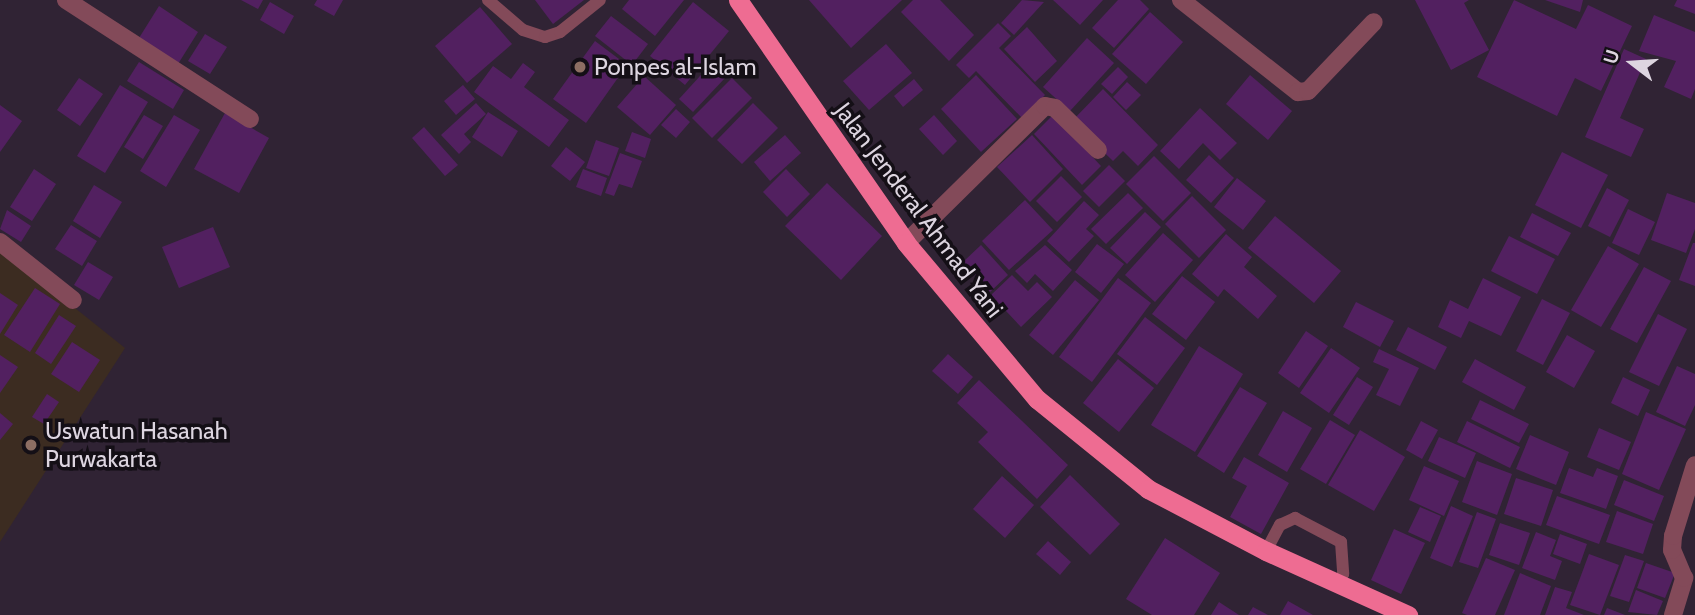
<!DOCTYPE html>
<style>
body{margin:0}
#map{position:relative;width:1695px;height:615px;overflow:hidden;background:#302334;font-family:Cabin,sans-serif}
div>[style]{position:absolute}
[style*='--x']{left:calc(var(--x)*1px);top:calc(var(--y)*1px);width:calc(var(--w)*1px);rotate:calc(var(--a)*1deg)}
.education>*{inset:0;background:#3c2c21}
.building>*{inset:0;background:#522060}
.service>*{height:12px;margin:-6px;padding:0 6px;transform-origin:6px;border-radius:6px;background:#834a59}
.minor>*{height:18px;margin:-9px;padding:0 9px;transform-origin:9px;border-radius:9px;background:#834a59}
.trunk>*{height:19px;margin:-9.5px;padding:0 9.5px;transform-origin:9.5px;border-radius:9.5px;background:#ee6c92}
.dots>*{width:19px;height:19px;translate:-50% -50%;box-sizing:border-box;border:4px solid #140f16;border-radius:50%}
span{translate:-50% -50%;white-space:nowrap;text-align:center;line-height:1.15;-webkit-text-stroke:7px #140f16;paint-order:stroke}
.poi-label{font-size:24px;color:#ddd5e0}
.left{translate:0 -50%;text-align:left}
.street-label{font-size:24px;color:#ddd5e0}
.north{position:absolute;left:1597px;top:28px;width:70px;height:70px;-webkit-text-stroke:5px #140f16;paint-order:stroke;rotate:287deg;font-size:19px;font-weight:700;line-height:28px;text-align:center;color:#ddd5e0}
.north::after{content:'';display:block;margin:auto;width:24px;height:32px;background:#ddd5e0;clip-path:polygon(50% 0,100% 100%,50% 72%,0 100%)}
</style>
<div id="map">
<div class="education">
<i style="clip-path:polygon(0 248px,125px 348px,0 542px)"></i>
</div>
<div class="building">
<i style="clip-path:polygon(241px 0,263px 0,258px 9px)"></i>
<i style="clip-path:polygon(317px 0,343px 0,334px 16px,314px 5px)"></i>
<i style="clip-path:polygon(535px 0,584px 0,553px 24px)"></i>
<i style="clip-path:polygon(629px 0,684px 0,655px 36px,622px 9px)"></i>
<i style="clip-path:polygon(809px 0,902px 0,851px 48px)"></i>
<i style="clip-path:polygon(913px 0,940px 0,974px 35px,949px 61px,901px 12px)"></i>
<i style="clip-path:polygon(1022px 0,1044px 2px,1014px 35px,1001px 23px)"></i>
<i style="clip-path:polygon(1053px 0,1103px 0,1080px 25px)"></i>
<i style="clip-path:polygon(1118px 0,1140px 0,1149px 9px,1114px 48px,1092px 28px)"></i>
<i style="clip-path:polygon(1415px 0,1469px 0,1464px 3px,1489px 50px,1451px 70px)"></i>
<i style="clip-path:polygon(1514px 0,1576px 29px,1588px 5px,1632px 26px,1601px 91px,1575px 78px,1557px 116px,1477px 77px)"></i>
<i style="clip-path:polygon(1545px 0,1583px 0,1580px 12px)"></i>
<i style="clip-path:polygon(1677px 0,1695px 0,1695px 14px,1674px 6px)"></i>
<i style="clip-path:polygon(270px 2px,294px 16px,284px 34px,260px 20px)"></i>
<i style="clip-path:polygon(693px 2px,729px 31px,685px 85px,650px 56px)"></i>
<i style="clip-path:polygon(159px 6px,198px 32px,178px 64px,139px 38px)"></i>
<i style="clip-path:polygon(480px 7px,512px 44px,467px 83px,435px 46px)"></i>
<i style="clip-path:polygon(1150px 12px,1183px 42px,1146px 84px,1112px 54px)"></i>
<i style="clip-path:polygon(1654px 15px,1695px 32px,1695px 89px,1691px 99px,1664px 87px,1676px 61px,1639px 51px)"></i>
<i style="clip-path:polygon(611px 16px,648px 44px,632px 65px,595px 36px)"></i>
<i style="clip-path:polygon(998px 23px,1011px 36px,999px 48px,1045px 95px,1022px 118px,976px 71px,969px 78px,956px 65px)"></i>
<i style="clip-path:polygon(1027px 27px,1057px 61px,1035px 82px,1004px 49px)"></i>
<i style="clip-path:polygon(205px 34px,227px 47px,210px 74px,188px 61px)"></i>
<i style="clip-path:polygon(1087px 38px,1114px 63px,1070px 111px,1043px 87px)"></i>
<i style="clip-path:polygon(595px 41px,627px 65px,586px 123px,553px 99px)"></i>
<i style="clip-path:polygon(886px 44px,912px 73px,869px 110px,843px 81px)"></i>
<i style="clip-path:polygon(1624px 49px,1646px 59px,1620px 118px,1644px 129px,1631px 157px,1585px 137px)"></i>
<i style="clip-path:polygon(139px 62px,184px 90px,173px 109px,127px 81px)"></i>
<i style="clip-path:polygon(523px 63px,535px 72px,524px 87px,569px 120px,549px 147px,474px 92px,493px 66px,511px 79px)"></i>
<i style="clip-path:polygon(711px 64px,725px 78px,693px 112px,679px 99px)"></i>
<i style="clip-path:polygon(1118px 67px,1128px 77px,1112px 94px,1101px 84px)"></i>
<i style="clip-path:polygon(976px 75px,1017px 119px,981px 152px,941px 109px)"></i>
<i style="clip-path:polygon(1250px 75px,1292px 111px,1268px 140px,1226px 104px)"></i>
<i style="clip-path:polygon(644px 76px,676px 105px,650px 135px,617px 107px)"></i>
<i style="clip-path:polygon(79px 78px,103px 94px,80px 126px,57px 110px)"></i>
<i style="clip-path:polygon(732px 78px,752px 98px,712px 138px,692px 118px)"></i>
<i style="clip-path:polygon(914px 79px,923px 90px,903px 107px,894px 96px)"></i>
<i style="clip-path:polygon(1127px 82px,1141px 95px,1126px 110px,1113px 97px)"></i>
<i style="clip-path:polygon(120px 85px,148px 102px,105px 173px,77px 156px)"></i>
<i style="clip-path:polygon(463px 85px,475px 99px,456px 115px,444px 101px)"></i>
<i style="clip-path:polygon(1103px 89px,1158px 145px,1138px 166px,1123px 151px,1113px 161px,1072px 121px)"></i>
<i style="clip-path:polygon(476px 103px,486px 114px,464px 134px,471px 142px,459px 154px,441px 135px)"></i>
<i style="clip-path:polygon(753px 103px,778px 128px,742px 164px,717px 140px)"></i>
<i style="clip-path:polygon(0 105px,22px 121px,0 152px)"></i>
<i style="clip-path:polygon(1200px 108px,1237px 143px,1220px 160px,1203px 143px,1179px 169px,1160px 151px)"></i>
<i style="clip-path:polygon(676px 109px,690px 122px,676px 138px,661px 125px)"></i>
<i style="clip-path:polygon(488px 112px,518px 131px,502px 157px,472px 137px)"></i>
<i style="clip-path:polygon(225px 113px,269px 138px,239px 193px,194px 169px)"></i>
<i style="clip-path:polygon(144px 115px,163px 126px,143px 159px,124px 147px)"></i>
<i style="clip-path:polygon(174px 115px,200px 130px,166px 187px,140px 171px)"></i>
<i style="clip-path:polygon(934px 115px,957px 141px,943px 155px,919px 129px)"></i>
<i style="clip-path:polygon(1053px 115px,1101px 166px,1082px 185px,1034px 134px)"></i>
<i style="clip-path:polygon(424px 127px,458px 165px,445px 176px,412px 138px)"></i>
<i style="clip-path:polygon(632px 132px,651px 139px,645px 158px,625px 151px)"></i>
<i style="clip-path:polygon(785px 135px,801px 153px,770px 181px,754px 162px)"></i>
<i style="clip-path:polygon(1032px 135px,1063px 169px,1030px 202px,997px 167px)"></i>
<i style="clip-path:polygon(596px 140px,619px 148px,609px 176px,586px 168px)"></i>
<i style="clip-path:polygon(566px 147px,585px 162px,570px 181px,551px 166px)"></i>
<i style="clip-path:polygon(1562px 152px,1608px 175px,1581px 228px,1535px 205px)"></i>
<i style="clip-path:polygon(620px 153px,642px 161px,632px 188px,619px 184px,614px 196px,605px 193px)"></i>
<i style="clip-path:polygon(1209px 155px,1234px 178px,1211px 203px,1186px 180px)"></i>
<i style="clip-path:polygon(1154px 156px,1191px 193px,1163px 221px,1126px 184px)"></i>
<i style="clip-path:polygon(1109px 165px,1125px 181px,1099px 207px,1083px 191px)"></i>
<i style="clip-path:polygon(34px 169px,56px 184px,32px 221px,10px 207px)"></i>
<i style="clip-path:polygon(583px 169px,607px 178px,601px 196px,576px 187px)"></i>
<i style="clip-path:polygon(786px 169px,810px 194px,787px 217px,763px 192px)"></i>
<i style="clip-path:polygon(1061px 176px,1082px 197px,1057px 222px,1036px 201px)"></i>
<i style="clip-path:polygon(1237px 178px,1266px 201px,1243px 230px,1214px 207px)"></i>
<i style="clip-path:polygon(827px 183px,882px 236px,841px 280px,785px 226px)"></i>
<i style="clip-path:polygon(94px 185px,122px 202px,100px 238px,73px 221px)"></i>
<i style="clip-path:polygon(1607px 188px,1629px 200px,1610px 237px,1588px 226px)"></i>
<i style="clip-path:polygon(1128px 193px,1143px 208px,1106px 244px,1091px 229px)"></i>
<i style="clip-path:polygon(1667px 193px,1695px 203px,1695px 229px,1686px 253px,1651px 240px)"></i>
<i style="clip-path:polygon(1192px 196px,1226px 230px,1199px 258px,1165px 224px)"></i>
<i style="clip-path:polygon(1025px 200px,1053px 230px,1009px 270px,982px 241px)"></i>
<i style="clip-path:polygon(1084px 201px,1099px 215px,1086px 229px,1094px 236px,1069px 262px,1047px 241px)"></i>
<i style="clip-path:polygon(1628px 209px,1655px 222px,1639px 255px,1612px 243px)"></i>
<i style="clip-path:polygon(7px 210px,31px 226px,21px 242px,0 229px)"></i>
<i style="clip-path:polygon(1145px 212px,1161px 227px,1127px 264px,1110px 248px)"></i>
<i style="clip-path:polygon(1532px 213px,1571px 233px,1558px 256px,1520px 237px)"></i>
<i style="clip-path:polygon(1275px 216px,1341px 271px,1314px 303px,1248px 248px)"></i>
<i style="clip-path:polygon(71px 225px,97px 241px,82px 266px,55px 249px)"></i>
<i style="clip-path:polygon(213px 227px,230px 267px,179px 288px,162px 247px)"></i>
<i style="clip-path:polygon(1163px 233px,1193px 260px,1155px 302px,1125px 275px)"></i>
<i style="clip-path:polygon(1226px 234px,1252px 257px,1244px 267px,1277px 296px,1258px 319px,1224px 289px,1218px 297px,1192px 274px)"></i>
<i style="clip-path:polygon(1509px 236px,1555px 259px,1537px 294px,1491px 271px)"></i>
<i style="clip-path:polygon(1693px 243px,1695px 243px,1695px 286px,1679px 280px)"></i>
<i style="clip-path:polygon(1097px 244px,1124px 264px,1101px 293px,1075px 272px)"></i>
<i style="clip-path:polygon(981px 245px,1008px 275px,990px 292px,963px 262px)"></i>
<i style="clip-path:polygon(1045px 245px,1072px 270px,1053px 291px,1035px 274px,1027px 283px,1015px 271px)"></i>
<i style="clip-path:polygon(1608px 246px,1639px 264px,1601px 327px,1571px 310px)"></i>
<i style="clip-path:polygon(88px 262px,113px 277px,99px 300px,74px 285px)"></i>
<i style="clip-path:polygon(1644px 267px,1671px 281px,1637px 343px,1610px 329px)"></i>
<i style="clip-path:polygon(1012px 275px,1028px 291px,1037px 282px,1052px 297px,1021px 327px,991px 295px)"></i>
<i style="clip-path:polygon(1182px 276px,1215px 302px,1186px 340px,1152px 314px)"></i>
<i style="clip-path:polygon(1118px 278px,1151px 303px,1092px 382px,1059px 357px)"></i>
<i style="clip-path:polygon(1483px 278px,1521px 297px,1501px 336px,1469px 321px,1461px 338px,1438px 327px,1450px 300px,1468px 309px)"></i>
<i style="clip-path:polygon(1075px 280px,1099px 300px,1053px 355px,1029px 335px)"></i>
<i style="clip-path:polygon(35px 288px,60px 304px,30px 352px,4px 335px)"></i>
<i style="clip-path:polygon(0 293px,18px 305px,0 334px)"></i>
<i style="clip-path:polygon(1542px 299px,1570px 313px,1543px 365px,1516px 351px)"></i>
<i style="clip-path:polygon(1356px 302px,1394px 321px,1380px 347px,1343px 327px)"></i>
<i style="clip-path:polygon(1658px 314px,1687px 329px,1659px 386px,1629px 372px)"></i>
<i style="clip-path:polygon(59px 315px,76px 326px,51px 364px,35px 353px)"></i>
<i style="clip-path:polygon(1145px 317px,1185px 348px,1157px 385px,1117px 354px)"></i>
<i style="clip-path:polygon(1408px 327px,1447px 347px,1435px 370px,1396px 350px)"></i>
<i style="clip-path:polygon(1306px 331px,1328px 346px,1299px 388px,1278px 373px)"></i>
<i style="clip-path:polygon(1567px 335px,1595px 351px,1574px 388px,1546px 372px)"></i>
<i style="clip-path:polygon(72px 342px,100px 360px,79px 392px,51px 374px)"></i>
<i style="clip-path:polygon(1199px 346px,1243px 374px,1195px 452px,1151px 425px)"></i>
<i style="clip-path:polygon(1331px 348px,1360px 368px,1329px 413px,1300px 393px)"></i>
<i style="clip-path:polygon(1379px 349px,1419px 368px,1400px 406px,1376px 395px,1389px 369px,1373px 362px)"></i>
<i style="clip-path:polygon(948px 354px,973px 377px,958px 394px,932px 371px)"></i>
<i style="clip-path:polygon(0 355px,18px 367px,0 393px)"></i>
<i style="clip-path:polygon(1118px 359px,1154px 388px,1119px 432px,1083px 403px)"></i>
<i style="clip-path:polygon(1475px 359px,1526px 387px,1514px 410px,1462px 382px)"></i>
<i style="clip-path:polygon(1677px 366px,1695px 374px,1695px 405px,1685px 426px,1656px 412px)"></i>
<i style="clip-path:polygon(1357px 377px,1373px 387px,1349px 425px,1333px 415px)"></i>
<i style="clip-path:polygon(1623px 377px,1650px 390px,1638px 416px,1611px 403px)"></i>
<i style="clip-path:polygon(979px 380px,1068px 465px,1037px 499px,978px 442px,988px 432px,957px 403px)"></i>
<i style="clip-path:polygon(1240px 387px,1267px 403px,1224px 473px,1197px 456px)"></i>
<i style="clip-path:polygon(47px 394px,59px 402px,44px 424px,32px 417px)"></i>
<i style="clip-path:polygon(1480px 400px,1529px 424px,1519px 443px,1471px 419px)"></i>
<i style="clip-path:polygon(1283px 411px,1312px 428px,1287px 472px,1258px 455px)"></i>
<i style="clip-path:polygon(1646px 412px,1686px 429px,1659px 490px,1622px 474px)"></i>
<i style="clip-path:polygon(0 413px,13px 424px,0 440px)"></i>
<i style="clip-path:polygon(1330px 420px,1355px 435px,1326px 484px,1300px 469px)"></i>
<i style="clip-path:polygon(1421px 421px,1438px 430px,1422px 459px,1406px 450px)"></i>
<i style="clip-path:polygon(1467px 421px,1520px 447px,1510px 468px,1457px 442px)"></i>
<i style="clip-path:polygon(1599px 428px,1631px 442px,1619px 470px,1587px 457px)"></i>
<i style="clip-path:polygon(1360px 430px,1405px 457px,1374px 511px,1328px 485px)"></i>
<i style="clip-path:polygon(1530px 435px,1569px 452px,1556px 485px,1516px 469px)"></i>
<i style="clip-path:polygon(1439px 437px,1476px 453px,1465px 478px,1428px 461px)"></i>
<i style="clip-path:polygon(1244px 457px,1289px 483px,1261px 534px,1230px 517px,1247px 486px,1232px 478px)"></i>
<i style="clip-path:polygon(1477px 461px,1512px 474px,1497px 515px,1462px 502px)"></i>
<i style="clip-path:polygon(1424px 466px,1459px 481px,1444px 516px,1409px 500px)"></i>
<i style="clip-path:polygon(1569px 468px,1593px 477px,1597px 468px,1618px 476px,1606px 509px,1560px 493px)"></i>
<i style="clip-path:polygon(1070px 475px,1120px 524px,1090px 555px,1040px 507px)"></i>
<i style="clip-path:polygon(1002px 476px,1034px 505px,1005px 538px,973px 509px)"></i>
<i style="clip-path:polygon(1516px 478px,1553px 490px,1541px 526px,1504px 514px)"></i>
<i style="clip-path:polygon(1624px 480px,1664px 496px,1654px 521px,1614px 505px)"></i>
<i style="clip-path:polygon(1557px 496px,1610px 515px,1599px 544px,1546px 525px)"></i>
<i style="clip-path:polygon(1451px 506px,1473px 516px,1452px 567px,1430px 558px)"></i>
<i style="clip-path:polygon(1420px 507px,1441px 516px,1430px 542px,1408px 532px)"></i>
<i style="clip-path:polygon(1617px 511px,1653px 524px,1643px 554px,1606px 542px)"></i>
<i style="clip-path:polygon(1477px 512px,1496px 519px,1478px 568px,1459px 562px)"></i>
<i style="clip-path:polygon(1500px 523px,1530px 533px,1519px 565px,1489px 555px)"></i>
<i style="clip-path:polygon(1394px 529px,1425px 543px,1401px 594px,1371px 580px)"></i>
<i style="clip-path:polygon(1536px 532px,1556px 540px,1550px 556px,1562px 561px,1555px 580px,1522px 568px)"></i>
<i style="clip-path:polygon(1560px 534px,1587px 544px,1580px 564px,1553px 554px)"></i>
<i style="clip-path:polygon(1165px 538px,1220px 573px,1194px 615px,1152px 615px,1126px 599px)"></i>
<i style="clip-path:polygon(1048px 541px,1071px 562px,1060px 575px,1036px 554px)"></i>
<i style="clip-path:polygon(1589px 554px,1619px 565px,1600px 615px,1570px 605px)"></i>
<i style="clip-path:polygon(1625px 555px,1644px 561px,1629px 602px,1610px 596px)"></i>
<i style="clip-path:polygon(1486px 558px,1515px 570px,1495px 615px,1467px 615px,1462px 613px)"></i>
<i style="clip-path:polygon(1646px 563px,1675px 573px,1665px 598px,1637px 588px)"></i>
<i style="clip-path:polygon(1520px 573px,1551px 586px,1540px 615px,1504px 615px)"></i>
<i style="clip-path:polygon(1555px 587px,1572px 592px,1566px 608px,1584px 615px,1545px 615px)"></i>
<i style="clip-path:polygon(1636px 590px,1663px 601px,1657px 615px,1628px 612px)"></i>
<i style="clip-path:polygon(1288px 601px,1313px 615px,1280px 615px)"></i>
<i style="clip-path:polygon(1219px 602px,1239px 615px,1211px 615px)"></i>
<i style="clip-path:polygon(1253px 607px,1268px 615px,1248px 615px)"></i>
<i style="clip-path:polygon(1607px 608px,1625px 615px,1604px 615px)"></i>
</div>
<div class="service">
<i style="--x:488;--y:0;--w:46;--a:40.6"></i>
<i style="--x:523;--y:30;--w:23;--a:18"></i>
<i style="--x:545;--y:37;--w:16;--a:-18"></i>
<i style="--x:560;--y:32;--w:51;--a:-38.7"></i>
<i style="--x:1266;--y:551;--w:30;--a:-62"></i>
<i style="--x:1280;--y:525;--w:17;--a:-25"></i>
<i style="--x:1295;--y:518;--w:52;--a:27.6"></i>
<i style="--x:1341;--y:542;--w:32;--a:86"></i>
<i style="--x:1343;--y:574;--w:11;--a:112"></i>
</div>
<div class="minor">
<i style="--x:66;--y:0;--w:219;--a:32.9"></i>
<i style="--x:1181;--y:0;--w:149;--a:38.2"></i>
<i style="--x:1298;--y:92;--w:10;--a:-6"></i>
<i style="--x:1308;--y:91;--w:95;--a:-46.3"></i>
<i style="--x:0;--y:242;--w:93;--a:38.5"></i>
<i style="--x:906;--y:243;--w:195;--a:-44.6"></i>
<i style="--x:1045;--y:106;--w:10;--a:11"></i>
<i style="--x:1055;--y:108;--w:60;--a:44.3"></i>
<i style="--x:1673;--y:615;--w:39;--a:-73"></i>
<i style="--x:1684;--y:578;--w:30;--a:-113"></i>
<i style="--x:1672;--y:550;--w:14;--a:-86"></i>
<i style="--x:1673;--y:536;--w:74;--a:-72.8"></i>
</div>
<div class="trunk">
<i style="--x:738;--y:0;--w:295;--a:55.3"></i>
<i style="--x:906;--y:243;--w:204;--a:50"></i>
<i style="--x:1037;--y:399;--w:143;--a:39"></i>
<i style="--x:1148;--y:489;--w:133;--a:27.7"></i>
<i style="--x:1266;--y:551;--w:156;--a:24.3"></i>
</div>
<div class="dots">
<i style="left:580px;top:67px;background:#8d6e63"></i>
<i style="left:31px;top:445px;background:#8d6e63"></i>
</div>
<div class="poi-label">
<span class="left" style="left:594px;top:67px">Ponpes al-Islam</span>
<span class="left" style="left:45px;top:445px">Uswatun Hasanah<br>Purwakarta</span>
</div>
<div class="street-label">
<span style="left:919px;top:210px;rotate:53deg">Jalan Jenderal Ahmad Yani</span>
</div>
<div class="north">U</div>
</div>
